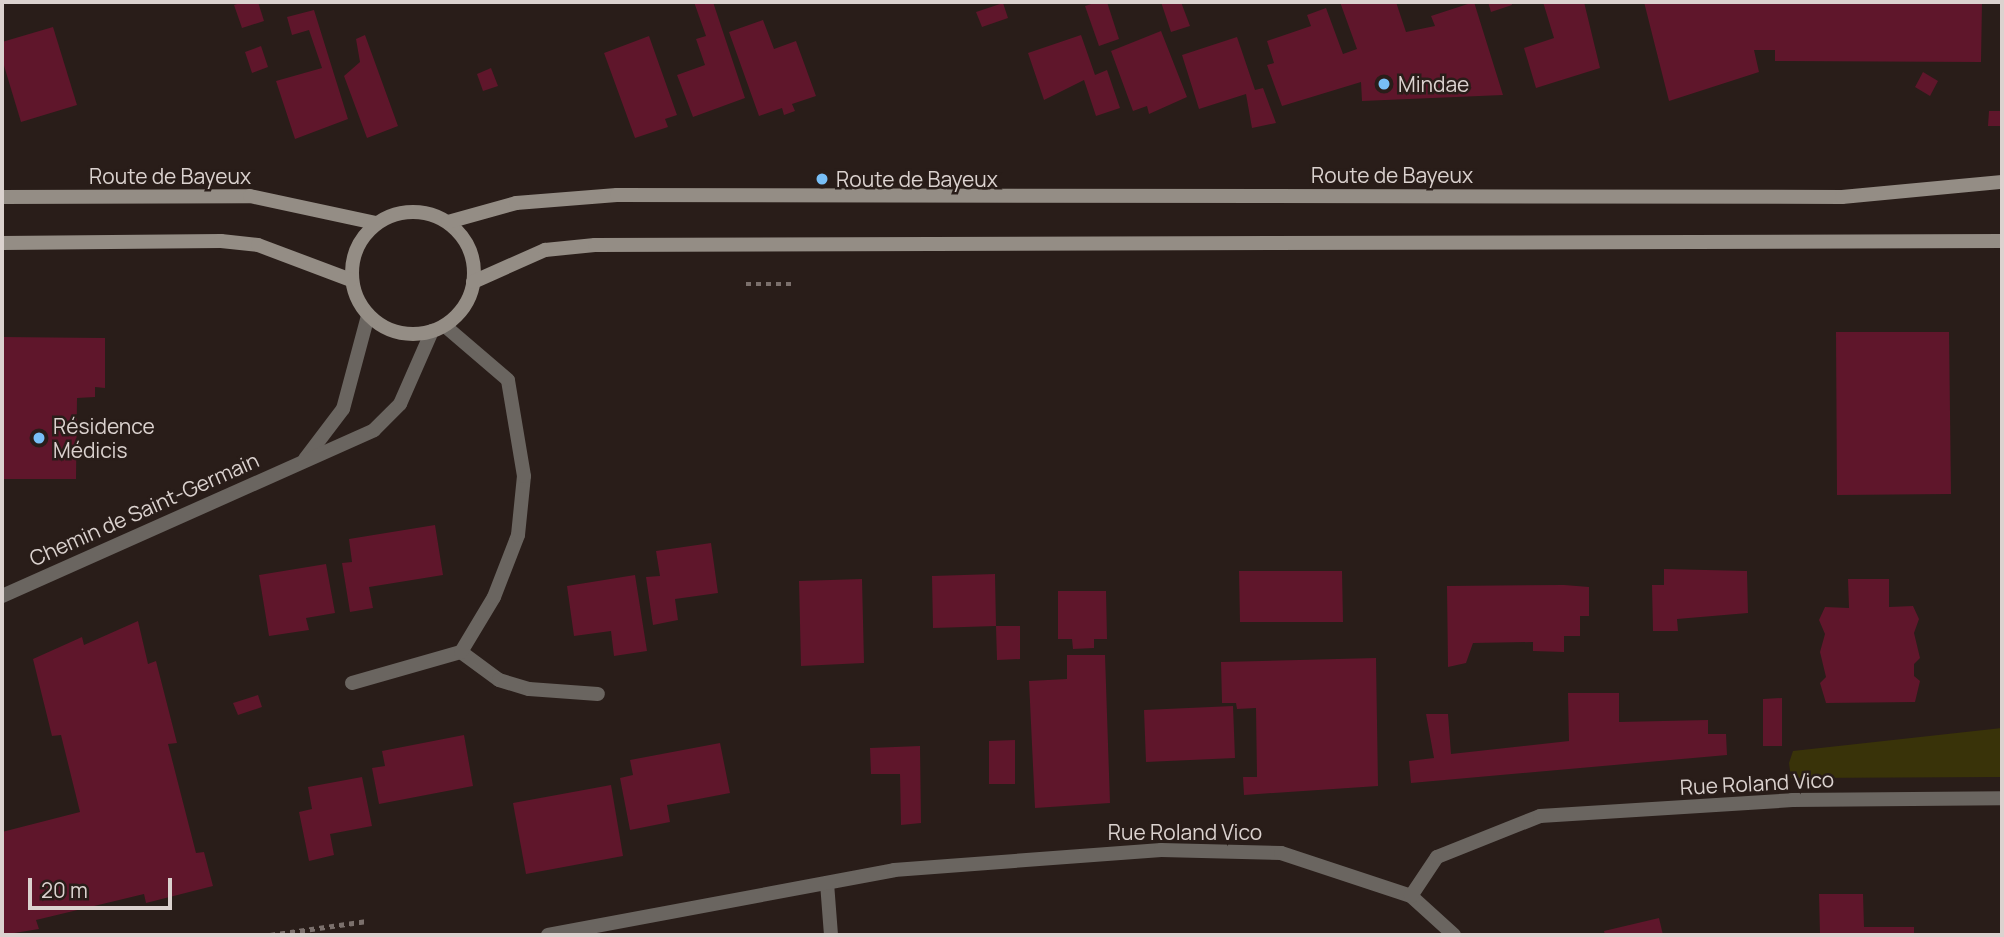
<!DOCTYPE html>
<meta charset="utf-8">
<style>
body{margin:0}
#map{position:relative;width:2004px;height:937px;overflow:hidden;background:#291d19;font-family:Manrope,sans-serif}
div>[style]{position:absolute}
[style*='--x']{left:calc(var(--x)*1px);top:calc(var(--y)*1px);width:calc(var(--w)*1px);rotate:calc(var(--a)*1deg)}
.green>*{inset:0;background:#393309}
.building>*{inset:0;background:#5f162b}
.path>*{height:4.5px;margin-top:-2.25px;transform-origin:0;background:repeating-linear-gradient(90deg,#7b706c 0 5px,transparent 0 10px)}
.street>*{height:14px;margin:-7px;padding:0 7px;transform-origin:7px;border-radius:7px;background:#6a6560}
.secondary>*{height:14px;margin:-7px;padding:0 7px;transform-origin:7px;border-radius:7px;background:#948d85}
.secondary>.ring{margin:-7px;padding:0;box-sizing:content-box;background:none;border:14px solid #948d85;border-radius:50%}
.dots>*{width:19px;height:19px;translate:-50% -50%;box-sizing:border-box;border:4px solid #291d19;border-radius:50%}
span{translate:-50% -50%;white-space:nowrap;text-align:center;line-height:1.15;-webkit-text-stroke:5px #291d19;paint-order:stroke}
.poi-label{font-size:21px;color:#dbd2cf}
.left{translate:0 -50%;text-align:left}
.street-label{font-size:21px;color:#dbd2cf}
.frame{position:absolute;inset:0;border:4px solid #dbd2cf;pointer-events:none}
.scale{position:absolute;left:28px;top:878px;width:144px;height:32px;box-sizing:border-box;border:4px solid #dbd2cf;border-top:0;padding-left:9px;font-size:21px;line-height:24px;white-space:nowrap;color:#dbd2cf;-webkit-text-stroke:5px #291d19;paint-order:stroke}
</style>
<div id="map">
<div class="green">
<i style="clip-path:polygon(2002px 728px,2002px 777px,1791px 778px,1789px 763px,1793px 751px)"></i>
</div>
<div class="building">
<i style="clip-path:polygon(243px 2px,258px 2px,264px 21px,242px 28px,234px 5px)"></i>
<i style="clip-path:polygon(694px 2px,713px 2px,745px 98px,693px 117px,677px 75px,705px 65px,696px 39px,706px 36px)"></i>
<i style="clip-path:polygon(1097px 2px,1107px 2px,1119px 39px,1099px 46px,1085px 6px)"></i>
<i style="clip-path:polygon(1161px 2px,1181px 2px,1190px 26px,1171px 32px)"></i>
<i style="clip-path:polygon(1340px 2px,1396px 2px,1406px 32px,1435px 26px,1431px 16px,1474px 2px,1503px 95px,1362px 101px,1361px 82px,1282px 106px,1267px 65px,1274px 63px,1267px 41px,1311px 26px,1307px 15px,1326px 8px,1343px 54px,1357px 49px)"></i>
<i style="clip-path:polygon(1488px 2px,1511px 2px,1512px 5px,1491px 12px)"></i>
<i style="clip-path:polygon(1543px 2px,1584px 2px,1600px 68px,1536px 88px,1524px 48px,1554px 38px)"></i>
<i style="clip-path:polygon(1644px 2px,1982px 2px,1981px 62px,1775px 61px,1775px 50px,1754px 50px,1759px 72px,1669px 101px)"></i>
<i style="clip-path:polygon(1003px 3px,1008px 18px,982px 27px,976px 12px)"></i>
<i style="clip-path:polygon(314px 10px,348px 119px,295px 139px,276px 81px,322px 68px,309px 30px,292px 35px,287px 17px)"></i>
<i style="clip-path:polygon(763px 20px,774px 49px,796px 41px,816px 96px,792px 104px,795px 111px,784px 115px,782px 108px,759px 116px,729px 32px)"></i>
<i style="clip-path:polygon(53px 27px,77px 105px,21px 122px,2px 59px,2px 42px)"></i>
<i style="clip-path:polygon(1161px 31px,1187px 97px,1149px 114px,1147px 106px,1133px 111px,1111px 51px)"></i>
<i style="clip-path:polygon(365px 35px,398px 126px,367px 138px,344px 76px,360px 62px,356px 39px)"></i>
<i style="clip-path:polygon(1081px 35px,1095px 75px,1107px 70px,1120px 108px,1096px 116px,1084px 80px,1044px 100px,1028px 53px)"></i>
<i style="clip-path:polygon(649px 36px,677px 115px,665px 119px,668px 127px,635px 138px,604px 53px)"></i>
<i style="clip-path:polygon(1237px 37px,1255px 90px,1263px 88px,1276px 123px,1252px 128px,1246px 94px,1199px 109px,1182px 55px)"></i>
<i style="clip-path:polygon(261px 46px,268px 67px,252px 73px,245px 52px)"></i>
<i style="clip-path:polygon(491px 68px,498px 86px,483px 91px,477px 74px)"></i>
<i style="clip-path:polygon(1923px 72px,1938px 81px,1930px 96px,1915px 87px)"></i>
<i style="clip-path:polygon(1989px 111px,2002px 111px,2002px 126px,1988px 126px)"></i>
<i style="clip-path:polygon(1836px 332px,1949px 332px,1951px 494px,1837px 495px)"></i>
<i style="clip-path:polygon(2px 337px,105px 338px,105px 388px,95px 387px,95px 397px,77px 398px,76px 479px,2px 479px)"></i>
<i style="clip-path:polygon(435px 525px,443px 575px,369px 587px,373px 608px,350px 612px,342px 563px,352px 562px,349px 539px)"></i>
<i style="clip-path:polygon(711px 543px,718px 593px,675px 599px,678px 620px,653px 625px,646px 577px,660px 576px,656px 551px)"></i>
<i style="clip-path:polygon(326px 564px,335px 613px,306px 618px,309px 630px,269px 636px,259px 575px)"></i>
<i style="clip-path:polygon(1664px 569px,1747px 571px,1748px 613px,1677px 619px,1678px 631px,1653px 631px,1652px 585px,1664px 585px)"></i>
<i style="clip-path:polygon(1239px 571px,1342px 571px,1343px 622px,1240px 622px)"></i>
<i style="clip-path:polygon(995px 574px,996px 626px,1020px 626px,1020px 659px,997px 660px,996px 626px,933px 628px,932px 576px)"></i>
<i style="clip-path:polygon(635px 575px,647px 651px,614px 656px,611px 631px,574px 636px,567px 586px)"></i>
<i style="clip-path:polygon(862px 579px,864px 663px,801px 666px,799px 581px)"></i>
<i style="clip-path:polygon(1848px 579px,1889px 579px,1889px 607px,1913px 606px,1919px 619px,1914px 633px,1920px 658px,1914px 664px,1914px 676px,1920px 681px,1915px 702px,1826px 703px,1820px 683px,1826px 677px,1820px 652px,1825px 634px,1819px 620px,1825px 607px,1849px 608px)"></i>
<i style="clip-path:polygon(1564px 585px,1589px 587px,1589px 616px,1580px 616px,1580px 636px,1564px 636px,1564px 652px,1533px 651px,1533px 642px,1473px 643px,1466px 663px,1448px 667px,1447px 586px)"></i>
<i style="clip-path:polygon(1058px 591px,1106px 591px,1107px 639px,1094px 639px,1094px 648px,1073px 649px,1072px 639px,1058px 639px)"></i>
<i style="clip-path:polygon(138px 621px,148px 664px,156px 661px,177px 743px,168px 744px,196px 853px,204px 852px,213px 886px,146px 903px,144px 894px,36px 920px,39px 929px,2px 935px,2px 832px,80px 812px,61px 735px,52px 736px,33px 659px,82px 637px,84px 645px)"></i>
<i style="clip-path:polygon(1067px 655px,1105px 655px,1110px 803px,1035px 808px,1029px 681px,1067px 679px)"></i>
<i style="clip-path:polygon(1376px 658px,1378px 786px,1244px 795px,1243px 777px,1257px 777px,1256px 708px,1237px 709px,1236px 703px,1222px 703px,1221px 662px)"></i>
<i style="clip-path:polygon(1568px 693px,1619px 693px,1619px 722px,1708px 720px,1708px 734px,1726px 734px,1727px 755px,1411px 783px,1409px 761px,1434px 758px,1426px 714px,1448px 714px,1451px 754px,1569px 741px)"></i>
<i style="clip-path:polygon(258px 695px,262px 707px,238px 715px,233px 703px)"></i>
<i style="clip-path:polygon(1782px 698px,1782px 746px,1763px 746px,1763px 699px)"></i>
<i style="clip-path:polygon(1233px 706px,1235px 758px,1146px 762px,1144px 710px)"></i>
<i style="clip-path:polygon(464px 735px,473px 786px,379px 804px,372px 768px,385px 766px,382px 751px)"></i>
<i style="clip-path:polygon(1015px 740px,1015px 784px,989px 784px,989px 741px)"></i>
<i style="clip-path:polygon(720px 743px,730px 793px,667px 805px,670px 822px,630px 830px,620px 778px,633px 775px,630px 760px)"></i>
<i style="clip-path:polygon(920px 746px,921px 823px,901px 825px,900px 774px,871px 774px,870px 748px)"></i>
<i style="clip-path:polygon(362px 777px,372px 826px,330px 834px,334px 855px,309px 861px,299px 812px,312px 809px,308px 787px)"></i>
<i style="clip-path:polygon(611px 785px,623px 856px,526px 874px,513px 803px)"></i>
<i style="clip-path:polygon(1819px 894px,1863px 894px,1864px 927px,1914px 927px,1914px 935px,1820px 935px)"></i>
<i style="clip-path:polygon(1659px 918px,1663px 935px,1605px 935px,1604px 931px)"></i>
</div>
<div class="path">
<i style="--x:746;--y:284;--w:46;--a:0"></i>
<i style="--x:270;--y:935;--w:98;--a:-8.2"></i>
</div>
<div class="street">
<i style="--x:305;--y:459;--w:63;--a:-52.8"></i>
<i style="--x:343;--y:409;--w:96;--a:-75"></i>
<i style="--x:2;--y:596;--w:407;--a:-24"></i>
<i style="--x:374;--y:430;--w:37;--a:-45"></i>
<i style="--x:400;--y:404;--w:80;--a:-66.3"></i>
<i style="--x:461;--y:652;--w:47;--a:36.4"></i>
<i style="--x:499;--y:680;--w:31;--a:17"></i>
<i style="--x:529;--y:689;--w:69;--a:4.1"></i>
<i style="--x:352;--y:683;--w:113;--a:-15.9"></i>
<i style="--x:461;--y:652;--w:64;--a:-59"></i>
<i style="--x:494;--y:597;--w:66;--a:-68.8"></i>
<i style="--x:518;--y:535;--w:59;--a:-84.2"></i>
<i style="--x:524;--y:476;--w:97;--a:-99.5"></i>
<i style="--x:508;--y:380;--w:83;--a:-139.4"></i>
<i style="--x:827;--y:883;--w:52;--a:85.6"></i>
<i style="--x:1411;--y:896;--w:58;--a:42.2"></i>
<i style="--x:548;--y:935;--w:352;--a:-10.6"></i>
<i style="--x:894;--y:870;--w:268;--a:-4.3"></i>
<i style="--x:1161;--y:850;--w:120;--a:1.4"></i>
<i style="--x:1281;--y:853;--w:137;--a:18.3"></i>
<i style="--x:1411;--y:896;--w:47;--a:-56.3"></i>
<i style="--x:1437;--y:857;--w:111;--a:-21.7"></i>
<i style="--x:1540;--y:816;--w:253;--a:-3.6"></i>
<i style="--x:1792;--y:800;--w:210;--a:-0.5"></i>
</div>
<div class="secondary">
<i style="--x:2;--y:197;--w:248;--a:-0.2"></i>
<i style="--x:250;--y:196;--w:129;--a:12.1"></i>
<i class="ring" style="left:352px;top:212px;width:108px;height:108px"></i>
<i style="--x:448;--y:222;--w:71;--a:-15.6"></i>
<i style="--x:516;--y:203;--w:101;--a:-4.5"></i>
<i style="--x:617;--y:195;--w:1225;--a:0.09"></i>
<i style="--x:1842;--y:197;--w:161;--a:-5.4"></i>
<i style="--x:2;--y:243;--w:219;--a:-0.5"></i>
<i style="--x:221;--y:241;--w:37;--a:6"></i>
<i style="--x:258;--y:245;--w:99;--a:20.6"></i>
<i style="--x:473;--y:282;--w:79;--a:-24"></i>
<i style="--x:545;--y:250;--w:50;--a:-5.7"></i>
<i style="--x:595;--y:245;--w:1407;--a:-0.16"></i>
</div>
<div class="dots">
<i style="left:1384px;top:84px;background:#78bff7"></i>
<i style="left:822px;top:179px;background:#78bff7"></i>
<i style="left:39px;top:438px;background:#78bff7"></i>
</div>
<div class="poi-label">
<span class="left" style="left:1398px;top:84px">Mindae</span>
<span class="left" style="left:836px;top:179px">Route de Bayeux</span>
<span class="left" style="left:53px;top:438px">Résidence<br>Médicis</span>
</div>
<div class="street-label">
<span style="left:1392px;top:175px">Route de Bayeux</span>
<span style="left:170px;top:176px">Route de Bayeux</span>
<span style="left:144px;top:509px;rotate:-24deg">Chemin de Saint-Germain</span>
<span style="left:1757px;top:783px;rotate:-3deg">Rue Roland Vico</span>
<span style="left:1185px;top:832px">Rue Roland Vico</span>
</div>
<div class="frame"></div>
<div class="scale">20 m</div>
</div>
